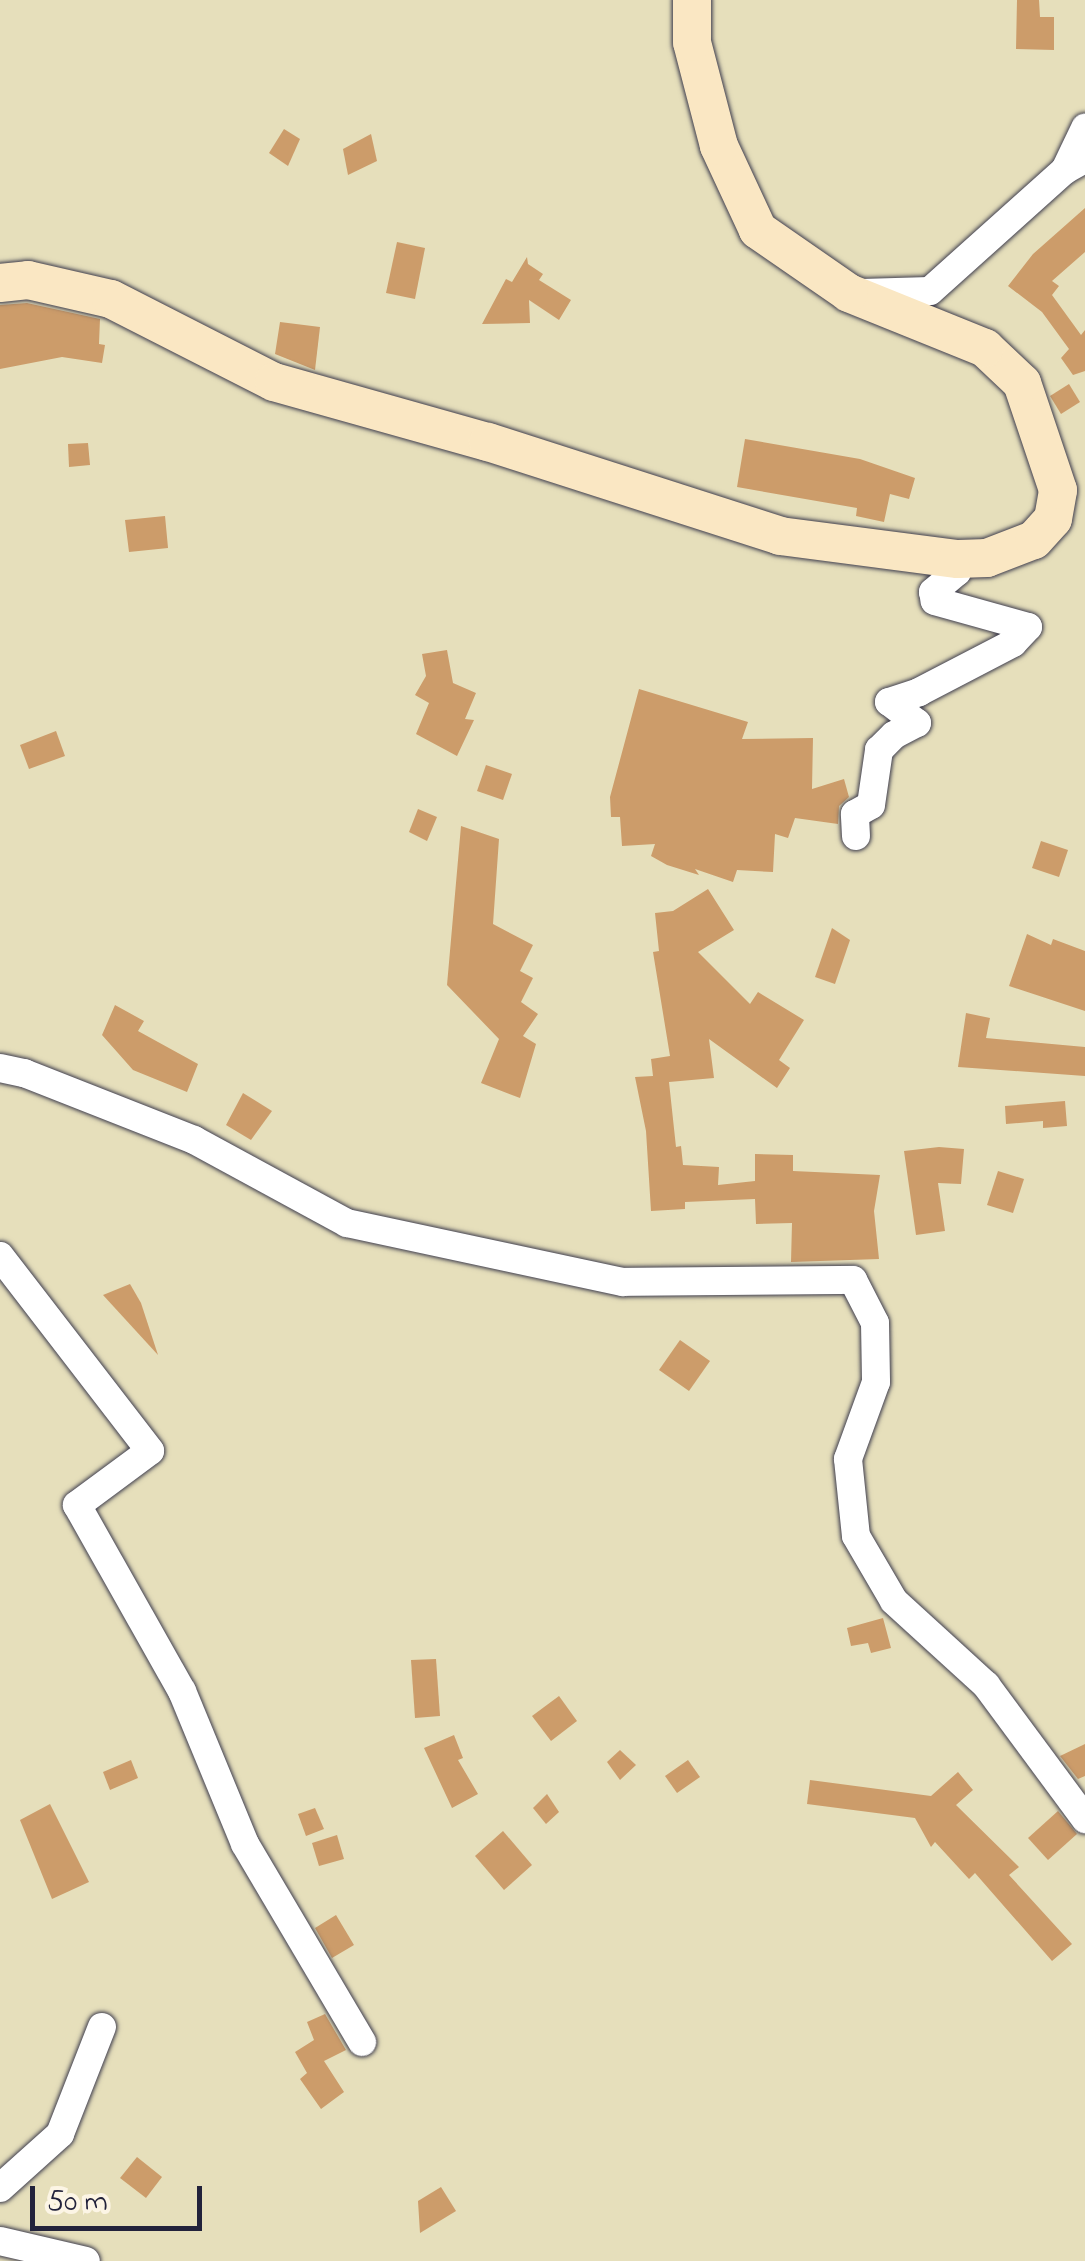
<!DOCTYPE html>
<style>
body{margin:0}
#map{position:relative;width:1085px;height:2261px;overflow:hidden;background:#e6dfbb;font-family:"Indie Flower",sans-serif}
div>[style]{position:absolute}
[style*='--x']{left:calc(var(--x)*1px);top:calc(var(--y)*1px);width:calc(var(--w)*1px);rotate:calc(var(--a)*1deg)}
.building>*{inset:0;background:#cc9c6a}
.roads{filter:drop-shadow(0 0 2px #3f3e4e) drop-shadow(0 0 2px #3f3e4e)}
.street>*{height:28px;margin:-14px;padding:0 14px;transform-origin:14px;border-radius:14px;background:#fff}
.secondary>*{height:38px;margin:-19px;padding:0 19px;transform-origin:19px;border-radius:19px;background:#fae7c3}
span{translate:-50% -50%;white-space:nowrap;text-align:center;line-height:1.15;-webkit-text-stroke:8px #fcf5e5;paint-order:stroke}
.scale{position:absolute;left:30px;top:2186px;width:172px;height:45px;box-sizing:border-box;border:5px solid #22223b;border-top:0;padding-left:12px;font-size:30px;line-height:35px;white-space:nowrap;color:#22223b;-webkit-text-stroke:8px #fcf5e5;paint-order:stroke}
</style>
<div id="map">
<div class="building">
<i style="clip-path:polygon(1017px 0,1039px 0,1040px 17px,1054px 17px,1054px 50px,1016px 49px)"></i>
<i style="clip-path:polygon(284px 129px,300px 139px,288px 166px,269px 153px)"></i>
<i style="clip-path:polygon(371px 134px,377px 161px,348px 175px,343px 149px)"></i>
<i style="clip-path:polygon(1085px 208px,1085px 252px,1052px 281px,1059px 286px,1052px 295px,1081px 335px,1085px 330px,1085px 371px,1073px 375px,1061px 358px,1069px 349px,1042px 312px,1008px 286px,1033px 254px)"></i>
<i style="clip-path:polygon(397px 242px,425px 248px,415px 299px,386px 293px)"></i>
<i style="clip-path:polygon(527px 257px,528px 264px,543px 274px,539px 280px,571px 300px,559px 320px,529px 300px,530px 323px,482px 324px,506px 279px,512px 282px)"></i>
<i style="clip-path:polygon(27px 303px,100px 319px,99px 344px,105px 345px,102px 363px,62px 357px,0 369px,0 305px)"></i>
<i style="clip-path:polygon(280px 322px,320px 327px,315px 370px,275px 354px)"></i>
<i style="clip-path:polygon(1069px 384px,1080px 402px,1061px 414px,1050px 396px)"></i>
<i style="clip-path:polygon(745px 439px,860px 459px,915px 478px,909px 499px,890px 494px,884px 522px,856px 516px,857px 508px,737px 487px)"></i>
<i style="clip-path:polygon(88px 443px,90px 465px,69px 467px,68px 444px)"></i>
<i style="clip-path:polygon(165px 516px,168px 548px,129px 552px,125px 520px)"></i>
<i style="clip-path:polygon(447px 650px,453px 683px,476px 693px,465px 719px,474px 720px,457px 756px,416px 734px,429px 703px,415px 695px,426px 676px,422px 654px)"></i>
<i style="clip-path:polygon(639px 689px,748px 722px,742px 739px,813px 738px,812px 789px,844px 779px,849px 797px,839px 806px,838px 824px,795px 818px,788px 838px,775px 834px,773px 872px,737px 870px,733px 882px,695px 869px,699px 875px,667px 865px,651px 856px,655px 844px,622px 846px,620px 817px,611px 817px,610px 797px)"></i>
<i style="clip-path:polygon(56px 731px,65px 756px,29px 769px,20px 745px)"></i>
<i style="clip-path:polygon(486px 765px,512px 774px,503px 800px,477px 791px)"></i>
<i style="clip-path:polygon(418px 809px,437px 817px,427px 841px,409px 832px)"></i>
<i style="clip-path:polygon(461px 826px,499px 839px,493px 924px,533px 945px,520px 971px,533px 978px,521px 1002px,538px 1014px,523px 1036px,536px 1044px,520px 1098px,481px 1083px,499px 1039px,447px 985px)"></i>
<i style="clip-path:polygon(1041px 841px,1068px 850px,1059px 877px,1032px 868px)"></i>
<i style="clip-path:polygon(708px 889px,734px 930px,698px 952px,750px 1004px,758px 992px,804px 1020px,779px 1060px,790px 1068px,777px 1088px,709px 1039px,714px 1078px,669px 1082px,676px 1147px,681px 1146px,683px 1165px,719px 1167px,718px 1185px,755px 1181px,755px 1154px,793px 1155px,793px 1171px,880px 1175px,874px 1211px,879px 1259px,791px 1262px,792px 1223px,756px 1224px,755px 1199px,685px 1202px,685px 1209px,651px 1211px,646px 1131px,635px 1077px,653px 1076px,651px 1059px,670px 1056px,653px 952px,659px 951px,655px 913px,673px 911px)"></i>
<i style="clip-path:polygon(832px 928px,850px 940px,835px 984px,815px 977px)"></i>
<i style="clip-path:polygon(1027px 934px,1051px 945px,1053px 939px,1085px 951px,1085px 1011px,1009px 986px)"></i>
<i style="clip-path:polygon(115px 1005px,144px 1021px,138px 1031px,198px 1064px,187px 1092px,133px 1070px,102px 1035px)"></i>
<i style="clip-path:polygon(966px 1013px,990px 1018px,986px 1038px,1085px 1047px,1085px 1076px,958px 1067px)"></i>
<i style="clip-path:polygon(243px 1093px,272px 1111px,251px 1140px,226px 1125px)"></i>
<i style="clip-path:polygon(1065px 1101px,1067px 1126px,1043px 1128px,1043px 1121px,1006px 1124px,1005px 1106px)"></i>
<i style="clip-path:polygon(939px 1147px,964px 1149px,961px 1184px,938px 1183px,945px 1231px,916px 1235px,904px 1151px)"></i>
<i style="clip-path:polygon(998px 1171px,1024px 1179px,1013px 1213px,987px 1205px)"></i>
<i style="clip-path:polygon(130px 1284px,141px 1303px,158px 1355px,103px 1295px)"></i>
<i style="clip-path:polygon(680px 1340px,710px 1361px,689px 1391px,659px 1370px)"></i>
<i style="clip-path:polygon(883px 1618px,891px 1648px,871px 1653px,868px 1643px,851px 1646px,847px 1628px)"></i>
<i style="clip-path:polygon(436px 1659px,440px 1716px,415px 1718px,411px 1660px)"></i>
<i style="clip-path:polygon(559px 1696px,577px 1721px,551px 1741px,532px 1716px)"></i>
<i style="clip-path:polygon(454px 1735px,463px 1758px,458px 1760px,478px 1794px,452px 1808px,424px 1748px)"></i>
<i style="clip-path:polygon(1085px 1744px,1085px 1776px,1078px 1779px,1060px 1756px)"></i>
<i style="clip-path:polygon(620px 1750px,636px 1765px,620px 1780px,607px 1762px)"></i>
<i style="clip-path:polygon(131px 1760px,138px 1778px,110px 1790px,103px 1772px)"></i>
<i style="clip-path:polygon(688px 1760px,700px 1777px,677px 1793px,665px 1776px)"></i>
<i style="clip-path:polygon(958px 1772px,973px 1790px,956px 1805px,1019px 1867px,1009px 1875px,1072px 1944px,1052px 1961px,975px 1873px,969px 1879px,935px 1842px,931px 1847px,915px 1818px,807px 1804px,810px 1780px,931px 1796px)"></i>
<i style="clip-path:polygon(547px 1794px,559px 1812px,546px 1824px,533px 1808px)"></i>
<i style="clip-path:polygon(50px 1804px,89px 1882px,52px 1899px,20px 1820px)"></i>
<i style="clip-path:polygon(315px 1808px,324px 1829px,306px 1836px,298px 1814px)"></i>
<i style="clip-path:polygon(1058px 1811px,1077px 1834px,1048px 1860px,1028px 1838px)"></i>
<i style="clip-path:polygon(503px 1831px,532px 1865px,504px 1890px,475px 1856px)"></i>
<i style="clip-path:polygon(337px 1835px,344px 1859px,319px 1866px,312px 1843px)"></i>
<i style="clip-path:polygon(336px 1915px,354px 1945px,332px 1958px,315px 1928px)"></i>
<i style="clip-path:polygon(325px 2014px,346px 2050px,324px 2061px,344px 2092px,321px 2109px,300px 2079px,307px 2073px,295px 2052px,314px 2040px,307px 2022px)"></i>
<i style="clip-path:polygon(137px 2157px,162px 2177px,146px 2198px,120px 2178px)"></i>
<i style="clip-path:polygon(441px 2187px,456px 2211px,420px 2233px,418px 2201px)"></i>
</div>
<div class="roads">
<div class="street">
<i style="--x:1065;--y:170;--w:47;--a:-64.5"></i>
<i style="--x:861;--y:293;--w:69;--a:-1.7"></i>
<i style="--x:930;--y:291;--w:181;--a:-41.9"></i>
<i style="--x:1065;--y:170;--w:23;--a:-29"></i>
<i style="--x:856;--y:836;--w:22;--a:-93"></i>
<i style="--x:855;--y:814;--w:18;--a:-29"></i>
<i style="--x:871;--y:805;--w:56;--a:-81.7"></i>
<i style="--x:879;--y:750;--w:21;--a:-45"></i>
<i style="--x:894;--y:735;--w:26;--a:-28"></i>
<i style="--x:917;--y:723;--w:35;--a:-143"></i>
<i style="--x:889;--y:702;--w:32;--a:-18"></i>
<i style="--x:919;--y:692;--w:106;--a:-27.5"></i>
<i style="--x:1013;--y:643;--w:22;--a:-47"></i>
<i style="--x:1028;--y:627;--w:97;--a:-164.4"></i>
<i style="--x:935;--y:601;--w:9;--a:-103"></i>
<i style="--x:933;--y:592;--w:31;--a:-40"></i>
<i style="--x:957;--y:572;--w:13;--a:-86"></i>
<i style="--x:0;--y:1068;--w:25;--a:12"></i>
<i style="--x:24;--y:1073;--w:183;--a:21.5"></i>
<i style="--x:194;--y:1140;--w:174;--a:28.5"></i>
<i style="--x:347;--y:1223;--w:282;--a:12.1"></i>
<i style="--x:623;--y:1282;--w:230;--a:-0.5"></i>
<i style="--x:853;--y:1280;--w:48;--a:62.9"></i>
<i style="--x:875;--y:1323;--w:59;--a:89"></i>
<i style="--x:876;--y:1382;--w:82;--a:110"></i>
<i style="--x:848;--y:1459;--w:77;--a:84.1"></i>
<i style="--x:856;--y:1536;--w:75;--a:59.7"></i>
<i style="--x:894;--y:1601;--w:125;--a:42.4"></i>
<i style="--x:986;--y:1685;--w:167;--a:53.5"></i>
<i style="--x:0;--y:1256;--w:246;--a:52.4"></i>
<i style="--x:150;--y:1451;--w:91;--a:143.5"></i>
<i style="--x:77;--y:1505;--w:214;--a:60.6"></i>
<i style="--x:182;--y:1691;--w:165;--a:67.6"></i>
<i style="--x:245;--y:1844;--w:230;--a:59.4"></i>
<i style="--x:0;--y:2188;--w:81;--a:-42"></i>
<i style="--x:60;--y:2134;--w:115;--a:-68.6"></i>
<i style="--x:0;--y:2241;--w:88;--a:13.1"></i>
</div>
<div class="secondary">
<i style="--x:0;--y:283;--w:28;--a:-6"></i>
<i style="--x:28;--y:280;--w:85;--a:12.9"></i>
<i style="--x:111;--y:299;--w:183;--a:27"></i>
<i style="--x:274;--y:382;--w:222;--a:15.7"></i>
<i style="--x:488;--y:442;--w:307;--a:17.8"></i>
<i style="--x:780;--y:536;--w:179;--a:7.4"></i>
<i style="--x:958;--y:559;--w:29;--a:-2"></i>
<i style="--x:987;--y:558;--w:50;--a:-21"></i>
<i style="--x:1034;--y:540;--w:28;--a:-48"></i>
<i style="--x:1053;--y:519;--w:29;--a:-80"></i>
<i style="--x:1058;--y:490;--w:113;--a:-108.6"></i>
<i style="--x:1022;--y:383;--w:51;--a:-136.6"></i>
<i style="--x:985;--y:348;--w:147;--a:-158"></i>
<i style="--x:849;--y:293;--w:111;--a:-145.3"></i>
<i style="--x:758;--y:230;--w:93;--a:-114.9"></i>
<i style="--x:719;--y:146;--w:107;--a:-104.6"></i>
<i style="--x:692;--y:42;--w:42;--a:-90"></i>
</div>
</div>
<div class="scale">50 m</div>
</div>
